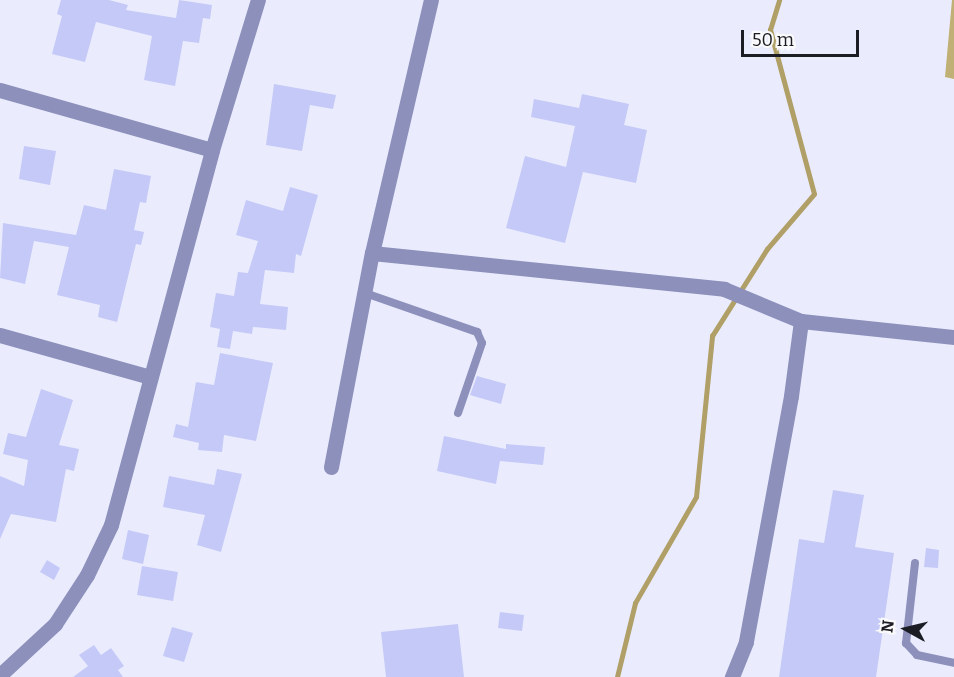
<!DOCTYPE html>
<style>
body{margin:0}
#map{position:relative;width:954px;height:677px;overflow:hidden;background:#eaecfe;font-family:Bitter,serif}
div>[style]{position:absolute}
[style*='--x']{left:calc(var(--x)*1px);top:calc(var(--y)*1px);width:calc(var(--w)*1px);rotate:calc(var(--a)*1deg)}
.forest>*{inset:0;background:#c1b075}
.stream>*{height:4.5px;margin:-2.25px;padding:0 2.25px;transform-origin:2.25px;border-radius:2.25px;background:#b09f66}
.building>*{inset:0;background:#c5c9f7}
.lane>*{height:8px;margin:-4px;padding:0 4px;transform-origin:4px;border-radius:4px;background:#8d90bb}
.street>*{height:15px;margin:-7.5px;padding:0 7.5px;transform-origin:7.5px;border-radius:7.5px;background:#8d90bb}
span{translate:-50% -50%;white-space:nowrap;text-align:center;line-height:1.15;-webkit-text-stroke:5px #fbfbfb;paint-order:stroke}
.north{position:absolute;left:876px;top:599px;width:60px;height:60px;-webkit-text-stroke:4px #fbfbfb;paint-order:stroke;rotate:278deg;font-size:16px;font-weight:700;line-height:24px;text-align:center;color:#1b1c24}
.north::after{content:'';display:block;margin:auto;width:21px;height:27px;background:#1b1c24;clip-path:polygon(50% 0,100% 100%,50% 72%,0 100%)}
.scale{position:absolute;left:741px;top:30px;width:118px;height:27px;box-sizing:border-box;border:3px solid #1b1c24;border-top:0;padding-left:8px;font-size:18px;line-height:21px;white-space:nowrap;color:#1b1c24;-webkit-text-stroke:4px #fbfbfb;paint-order:stroke}
</style>
<div id="map">
<div class="forest">
<i style="clip-path:polygon(952px 0,954px 0,954px 79px,945px 77px)"></i>
</div>
<div class="stream">
<i style="--x:617;--y:677;--w:76;--a:-76.3"></i>
<i style="--x:635;--y:603;--w:122;--a:-60.1"></i>
<i style="--x:696;--y:497;--w:162;--a:-84.3"></i>
<i style="--x:712;--y:336;--w:103;--a:-57.7"></i>
<i style="--x:767;--y:249;--w:72;--a:-49.5"></i>
<i style="--x:814;--y:194;--w:170;--a:-105"></i>
<i style="--x:770;--y:30;--w:31;--a:-73"></i>
</div>
<div class="building">
<i style="clip-path:polygon(61px 0,109px 0,128px 5px,126px 10px,176px 18px,179px 0,212px 5px,210px 19px,203px 18px,199px 43px,183px 41px,175px 86px,144px 80px,152px 36px,96px 22px,85px 62px,52px 54px,62px 16px,57px 14px)"></i>
<i style="clip-path:polygon(274px 84px,336px 95px,333px 109px,310px 105px,302px 151px,266px 145px)"></i>
<i style="clip-path:polygon(582px 94px,629px 104px,624px 125px,647px 130px,636px 183px,583px 172px,565px 243px,506px 228px,525px 156px,566px 167px,575px 126px,531px 117px,534px 99px,579px 108px)"></i>
<i style="clip-path:polygon(24px 146px,56px 151px,50px 185px,19px 179px)"></i>
<i style="clip-path:polygon(114px 169px,151px 176px,146px 203px,140px 202px,134px 230px,144px 232px,141px 245px,136px 244px,117px 322px,98px 317px,100px 305px,57px 295px,69px 247px,34px 241px,25px 284px,0 278px,3px 223px,76px 235px,84px 205px,106px 210px)"></i>
<i style="clip-path:polygon(290px 187px,318px 195px,301px 256px,296px 254px,294px 273px,265px 270px,260px 304px,288px 307px,286px 330px,253px 327px,252px 334px,233px 331px,230px 349px,217px 347px,220px 329px,210px 327px,216px 293px,234px 296px,238px 272px,248px 273px,258px 241px,236px 235px,246px 200px,283px 211px)"></i>
<i style="clip-path:polygon(220px 353px,273px 363px,256px 441px,224px 435px,222px 452px,198px 450px,199px 443px,173px 437px,176px 424px,188px 427px,196px 382px,214px 385px)"></i>
<i style="clip-path:polygon(477px 376px,506px 384px,501px 404px,470px 395px)"></i>
<i style="clip-path:polygon(41px 389px,73px 400px,59px 445px,79px 449px,74px 471px,66px 469px,56px 522px,11px 514px,0 539px,0 476px,24px 486px,28px 460px,3px 454px,8px 433px,26px 437px)"></i>
<i style="clip-path:polygon(444px 436px,506px 449px,506px 444px,545px 447px,543px 465px,500px 461px,496px 484px,437px 471px)"></i>
<i style="clip-path:polygon(217px 469px,242px 474px,221px 552px,197px 545px,205px 515px,163px 507px,169px 476px,214px 485px)"></i>
<i style="clip-path:polygon(833px 490px,864px 495px,855px 547px,894px 553px,876px 677px,779px 677px,799px 539px,824px 543px)"></i>
<i style="clip-path:polygon(128px 530px,149px 535px,143px 564px,122px 559px)"></i>
<i style="clip-path:polygon(926px 548px,939px 550px,938px 568px,924px 567px)"></i>
<i style="clip-path:polygon(47px 560px,60px 568px,54px 580px,40px 572px)"></i>
<i style="clip-path:polygon(142px 566px,178px 572px,173px 601px,137px 595px)"></i>
<i style="clip-path:polygon(500px 612px,524px 615px,522px 631px,498px 628px)"></i>
<i style="clip-path:polygon(458px 624px,464px 677px,386px 677px,381px 632px)"></i>
<i style="clip-path:polygon(172px 627px,193px 633px,184px 662px,163px 656px)"></i>
<i style="clip-path:polygon(94px 645px,101px 655px,111px 648px,124px 666px,118px 670px,123px 677px,73px 677px,88px 666px,79px 655px)"></i>
</div>
<div class="lane">
<i style="--x:365;--y:293;--w:119;--a:19.2"></i>
<i style="--x:477;--y:332;--w:12;--a:66"></i>
<i style="--x:482;--y:343;--w:74;--a:108.9"></i>
<i style="--x:915;--y:563;--w:81;--a:96.4"></i>
<i style="--x:906;--y:643;--w:16;--a:47"></i>
<i style="--x:917;--y:655;--w:38;--a:12"></i>
</div>
<div class="street">
<i style="--x:0;--y:90;--w:220;--a:15.8"></i>
<i style="--x:372;--y:253;--w:354;--a:5.8"></i>
<i style="--x:724;--y:289;--w:83;--a:22.6"></i>
<i style="--x:801;--y:321;--w:76;--a:97.6"></i>
<i style="--x:791;--y:396;--w:250;--a:100.4"></i>
<i style="--x:746;--y:642;--w:38;--a:112"></i>
<i style="--x:801;--y:321;--w:154;--a:6"></i>
<i style="--x:0;--y:335;--w:156;--a:15.6"></i>
<i style="--x:331;--y:467;--w:218;--a:-79.2"></i>
<i style="--x:372;--y:253;--w:260;--a:-76.9"></i>
<i style="--x:0;--y:675;--w:75;--a:-42.8"></i>
<i style="--x:55;--y:624;--w:59;--a:-56.9"></i>
<i style="--x:87;--y:575;--w:55;--a:-64.4"></i>
<i style="--x:111;--y:525;--w:388;--a:-74.9"></i>
<i style="--x:212;--y:150;--w:157;--a:-73"></i>
</div>
<div class="north">N</div>
<div class="scale">50 m</div>
</div>
